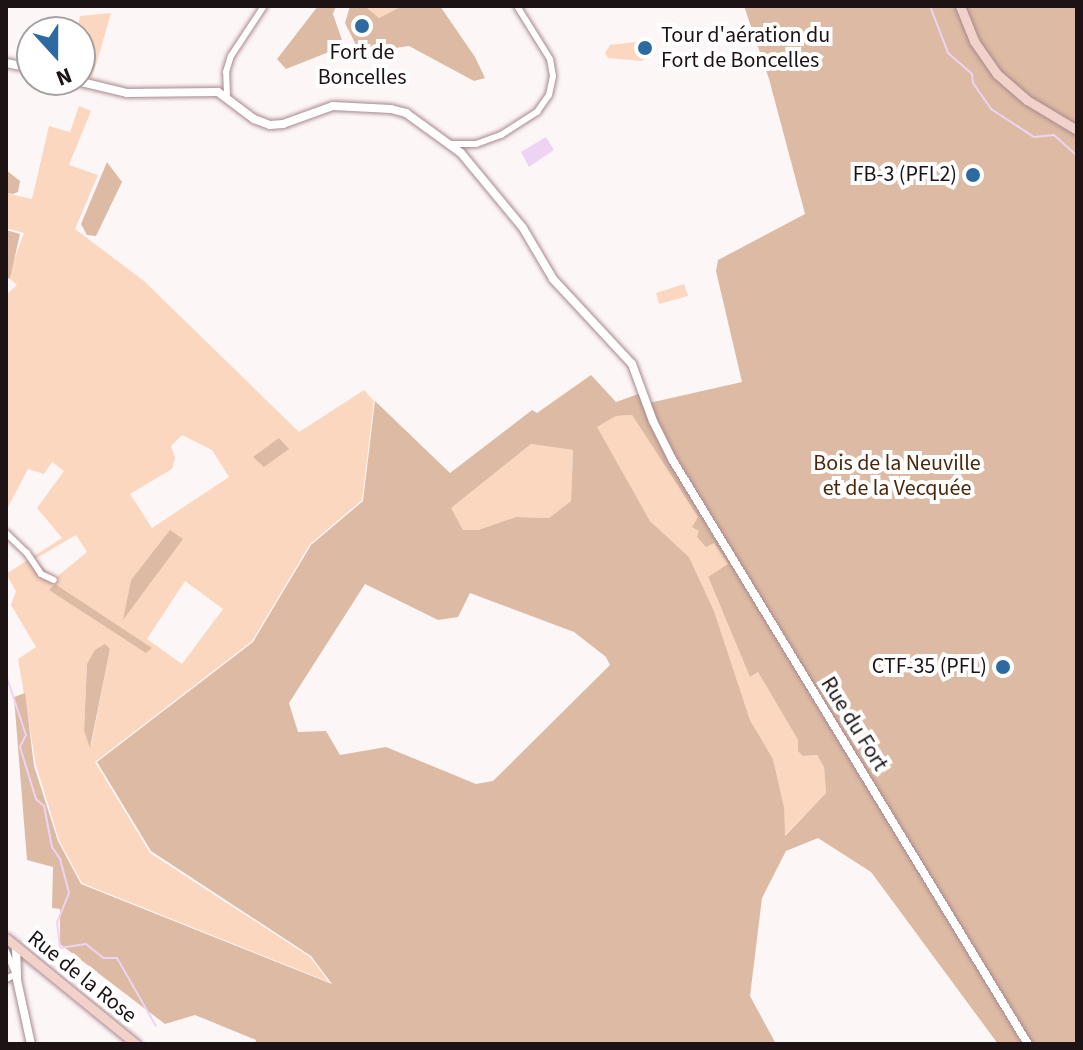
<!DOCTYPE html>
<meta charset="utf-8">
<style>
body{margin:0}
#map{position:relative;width:1083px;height:1050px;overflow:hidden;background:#fdf6f7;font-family:"Source Sans 3",sans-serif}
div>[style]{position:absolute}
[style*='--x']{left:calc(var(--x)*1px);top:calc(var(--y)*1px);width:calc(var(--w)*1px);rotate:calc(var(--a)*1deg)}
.green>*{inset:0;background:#fbd7bf}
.forest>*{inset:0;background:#ddbaa3}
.water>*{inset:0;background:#eed3f3}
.stream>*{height:2px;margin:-1px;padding:0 1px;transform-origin:1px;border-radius:1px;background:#eed3f3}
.roads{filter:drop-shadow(0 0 2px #a7888d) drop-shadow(0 0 2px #a7888d)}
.minor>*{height:6px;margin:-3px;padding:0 3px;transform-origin:3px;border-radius:3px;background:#fff}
.tertiary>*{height:8px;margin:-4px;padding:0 4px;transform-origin:4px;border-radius:4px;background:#fff}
.secondary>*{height:9px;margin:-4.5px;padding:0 4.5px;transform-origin:4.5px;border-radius:4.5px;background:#f2d1ca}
.dots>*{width:22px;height:22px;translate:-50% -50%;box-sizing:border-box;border:4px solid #fff;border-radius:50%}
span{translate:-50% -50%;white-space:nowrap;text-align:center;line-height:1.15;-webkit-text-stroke:8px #fff;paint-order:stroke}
.poi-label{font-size:22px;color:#1d1214}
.left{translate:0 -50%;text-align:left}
.right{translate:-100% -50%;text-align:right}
.park-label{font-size:22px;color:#4b280c}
.street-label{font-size:22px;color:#1d1214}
.frame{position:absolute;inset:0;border:8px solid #1d1214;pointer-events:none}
.north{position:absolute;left:16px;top:16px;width:80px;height:80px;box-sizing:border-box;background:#fff;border:2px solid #a5a0a1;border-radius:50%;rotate:159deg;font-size:22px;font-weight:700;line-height:32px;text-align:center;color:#1d1214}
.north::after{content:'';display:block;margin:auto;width:28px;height:36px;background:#2e6aa2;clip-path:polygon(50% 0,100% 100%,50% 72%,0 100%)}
</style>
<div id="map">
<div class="green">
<i style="clip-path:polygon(365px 6px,402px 6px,379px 18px)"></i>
<i style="clip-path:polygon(111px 13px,92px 79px,80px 75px,80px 32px,77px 32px,80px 16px)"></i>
<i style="clip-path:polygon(645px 41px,649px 42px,650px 55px,642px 61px,608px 58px,605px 53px,610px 45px)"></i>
<i style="clip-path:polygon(evenodd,79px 106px,91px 111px,69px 165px,98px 175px,75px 229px,144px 281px,299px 432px,364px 390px,374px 401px,362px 500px,310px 544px,252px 641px,95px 762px,150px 853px,310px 957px,329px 982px,82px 883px,59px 840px,36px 765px,18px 659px,36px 647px,11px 605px,16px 591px,6px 574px,62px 538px,37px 508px,64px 471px,52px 462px,44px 474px,28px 469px,6px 511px,6px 295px,17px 285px,8px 277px,24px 233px,6px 228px,6px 193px,32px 199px,49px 126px,70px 132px,79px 106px,182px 435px,212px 450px,229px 477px,152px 528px,130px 494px,172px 469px,175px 458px,171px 446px,182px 435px,79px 106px,170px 531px,182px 539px,124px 618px,131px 580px,170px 531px,79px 106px,76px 535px,87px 552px,54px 579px,35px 559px,76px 535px,79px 106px,185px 581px,223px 609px,182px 664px,147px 639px,185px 581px,79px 106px,110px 649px,91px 746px,90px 746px,84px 731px,87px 664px,110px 649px)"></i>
<i style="clip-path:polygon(684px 284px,688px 296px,659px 304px,656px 293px)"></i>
<i style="clip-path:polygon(632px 415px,698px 517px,699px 531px,714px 542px,728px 565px,708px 578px,750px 677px,758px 672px,798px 740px,803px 756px,817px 755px,824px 767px,826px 793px,784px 836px,784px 807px,773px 759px,750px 720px,714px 611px,689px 557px,650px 521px,596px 427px,616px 416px)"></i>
<i style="clip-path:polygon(531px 444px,573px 450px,571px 501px,549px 518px,516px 517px,478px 530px,463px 530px,450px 508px)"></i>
</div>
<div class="forest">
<i style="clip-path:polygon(318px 6px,336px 6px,333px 14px,344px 46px,286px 69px,277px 59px)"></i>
<i style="clip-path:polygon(350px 6px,365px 6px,379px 18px,402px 6px,440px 6px,475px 57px,485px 78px,474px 81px,409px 46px,360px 53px,345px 23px)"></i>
<i style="clip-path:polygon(744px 6px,1077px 6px,1077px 1044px,1032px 1044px,668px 447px,649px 403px,742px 382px,716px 271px,718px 260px,805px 214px,769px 79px)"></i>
<i style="clip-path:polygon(107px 162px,122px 182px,96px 236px,87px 235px,81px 224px)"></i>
<i style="clip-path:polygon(6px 170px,20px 181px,18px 192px,13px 194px,6px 193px)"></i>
<i style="clip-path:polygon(6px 230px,20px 234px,10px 278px,6px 279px)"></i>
<i style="clip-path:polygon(evenodd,591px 375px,616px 402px,641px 393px,651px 423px,1024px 1044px,998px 1044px,871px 872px,818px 838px,786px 851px,762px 898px,750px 996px,776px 1044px,255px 1044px,256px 1040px,195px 1015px,165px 1024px,60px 944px,60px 909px,52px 908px,53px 867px,27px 860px,14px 697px,25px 693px,34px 766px,58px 841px,81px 884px,332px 984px,311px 956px,151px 851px,97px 762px,253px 642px,311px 545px,363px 501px,375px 401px,450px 473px,532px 410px,537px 413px,591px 375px,632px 415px,698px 517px,692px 527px,699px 531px,697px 537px,706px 547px,714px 543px,728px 564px,708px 577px,750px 677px,758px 672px,798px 740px,798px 751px,803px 756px,817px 755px,824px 767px,826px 793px,785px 836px,784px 807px,773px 759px,750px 720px,714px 611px,689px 557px,650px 521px,597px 427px,616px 416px,632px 415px,591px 375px,531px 444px,573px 450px,571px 501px,549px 518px,516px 517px,478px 530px,463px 530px,451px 508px,531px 444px,591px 375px,365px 584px,438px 620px,458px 617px,470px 593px,574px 632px,606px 657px,610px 665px,493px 781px,476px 784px,386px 747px,340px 755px,326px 731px,298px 732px,289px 703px,365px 584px)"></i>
<i style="clip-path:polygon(279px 438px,289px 449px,264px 467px,253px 457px)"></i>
<i style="clip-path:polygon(170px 530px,183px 539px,123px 620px,131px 580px)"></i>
<i style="clip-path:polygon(55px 584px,152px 648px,146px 653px,49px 590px)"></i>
<i style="clip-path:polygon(105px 644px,110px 649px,90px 748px,84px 731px,87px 664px,95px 650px)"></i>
</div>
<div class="water">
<i style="clip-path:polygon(546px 137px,554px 150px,529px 167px,521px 152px)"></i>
</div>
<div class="stream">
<i style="--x:930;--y:6;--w:50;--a:69"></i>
<i style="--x:948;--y:53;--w:32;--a:41"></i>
<i style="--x:972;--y:74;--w:9;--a:84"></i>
<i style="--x:973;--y:83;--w:32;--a:55"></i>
<i style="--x:991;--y:109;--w:51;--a:33.1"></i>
<i style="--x:1034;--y:137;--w:20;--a:-6"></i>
<i style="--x:1054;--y:135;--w:31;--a:42"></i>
<i style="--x:6;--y:675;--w:63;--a:71.6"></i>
<i style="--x:26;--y:735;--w:13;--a:117"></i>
<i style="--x:20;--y:747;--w:54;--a:72.9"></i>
<i style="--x:36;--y:799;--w:11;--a:41"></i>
<i style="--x:44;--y:806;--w:42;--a:79"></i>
<i style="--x:52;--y:847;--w:14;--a:56"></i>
<i style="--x:60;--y:859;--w:35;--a:75"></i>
<i style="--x:69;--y:893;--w:31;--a:112"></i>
<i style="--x:57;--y:922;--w:26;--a:83"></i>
<i style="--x:60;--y:948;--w:26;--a:-9"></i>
<i style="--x:86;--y:944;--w:22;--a:39"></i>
<i style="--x:103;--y:958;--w:14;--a:0"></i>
<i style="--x:117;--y:958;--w:78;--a:60.2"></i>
</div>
<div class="roads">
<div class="minor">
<i style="--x:227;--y:96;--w:24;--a:-92"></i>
<i style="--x:226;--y:72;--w:17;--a:-73"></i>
<i style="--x:231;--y:56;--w:60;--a:-56.6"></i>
<i style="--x:451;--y:144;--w:25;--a:0"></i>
<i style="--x:476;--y:144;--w:27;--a:-20"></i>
<i style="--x:501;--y:135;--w:43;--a:-32.6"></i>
<i style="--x:537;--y:112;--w:21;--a:-55"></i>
<i style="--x:549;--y:95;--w:19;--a:-78"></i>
<i style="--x:553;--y:76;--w:17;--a:-100"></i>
<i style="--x:550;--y:59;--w:62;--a:-121.9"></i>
<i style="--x:6;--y:533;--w:29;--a:44"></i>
<i style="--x:27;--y:553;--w:25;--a:56"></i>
<i style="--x:41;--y:574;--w:14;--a:25"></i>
<i style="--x:6;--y:951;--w:25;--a:67"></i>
<i style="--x:16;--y:974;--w:11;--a:153"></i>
</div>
<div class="tertiary">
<i style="--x:6;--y:63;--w:26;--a:11"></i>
<i style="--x:73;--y:80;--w:56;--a:13.5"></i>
<i style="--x:127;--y:93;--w:91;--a:-0.6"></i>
<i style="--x:218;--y:92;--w:45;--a:36.9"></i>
<i style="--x:254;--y:119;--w:17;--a:21"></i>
<i style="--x:270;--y:125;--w:13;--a:-4"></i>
<i style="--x:283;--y:124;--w:53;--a:-19.8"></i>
<i style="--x:333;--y:106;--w:58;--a:3"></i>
<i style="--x:391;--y:109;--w:16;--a:15"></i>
<i style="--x:406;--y:113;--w:68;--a:36"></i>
<i style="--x:461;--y:153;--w:97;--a:50.4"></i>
<i style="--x:523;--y:228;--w:59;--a:59.5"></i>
<i style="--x:553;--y:279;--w:116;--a:47.1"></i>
<i style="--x:632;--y:364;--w:61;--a:69.8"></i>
<i style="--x:653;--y:421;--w:42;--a:63.4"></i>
<i style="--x:672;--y:459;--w:685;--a:58.68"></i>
<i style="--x:16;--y:947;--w:33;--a:88"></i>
<i style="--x:17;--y:980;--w:66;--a:77.7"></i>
</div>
<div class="secondary">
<i style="--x:960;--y:6;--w:38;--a:68"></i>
<i style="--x:974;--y:41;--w:40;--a:55.1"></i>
<i style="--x:997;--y:74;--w:40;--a:41"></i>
<i style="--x:1027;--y:100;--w:58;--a:31"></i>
<i style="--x:6;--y:938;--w:168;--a:39.2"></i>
</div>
</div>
<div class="dots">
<i style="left:362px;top:26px;background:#2e6aa2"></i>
<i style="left:645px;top:48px;background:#2e6aa2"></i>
<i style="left:973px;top:175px;background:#2e6aa2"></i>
<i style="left:1003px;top:667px;background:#2e6aa2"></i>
</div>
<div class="poi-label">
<span class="left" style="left:661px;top:48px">Tour d'aération du<br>Fort de Boncelles</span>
<span style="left:362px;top:65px">Fort de<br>Boncelles</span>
<span class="right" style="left:957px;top:175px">FB-3 (PFL2)</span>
<span class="right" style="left:987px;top:667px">CTF-35 (PFL)</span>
</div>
<div class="park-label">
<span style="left:897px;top:476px">Bois de la Neuville<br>et de la Vecquée</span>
</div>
<div class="street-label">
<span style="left:854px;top:724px;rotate:58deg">Rue du Fort</span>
<span style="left:82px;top:977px;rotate:39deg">Rue de la Rose</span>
</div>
<div class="frame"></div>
<div class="north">N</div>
</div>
